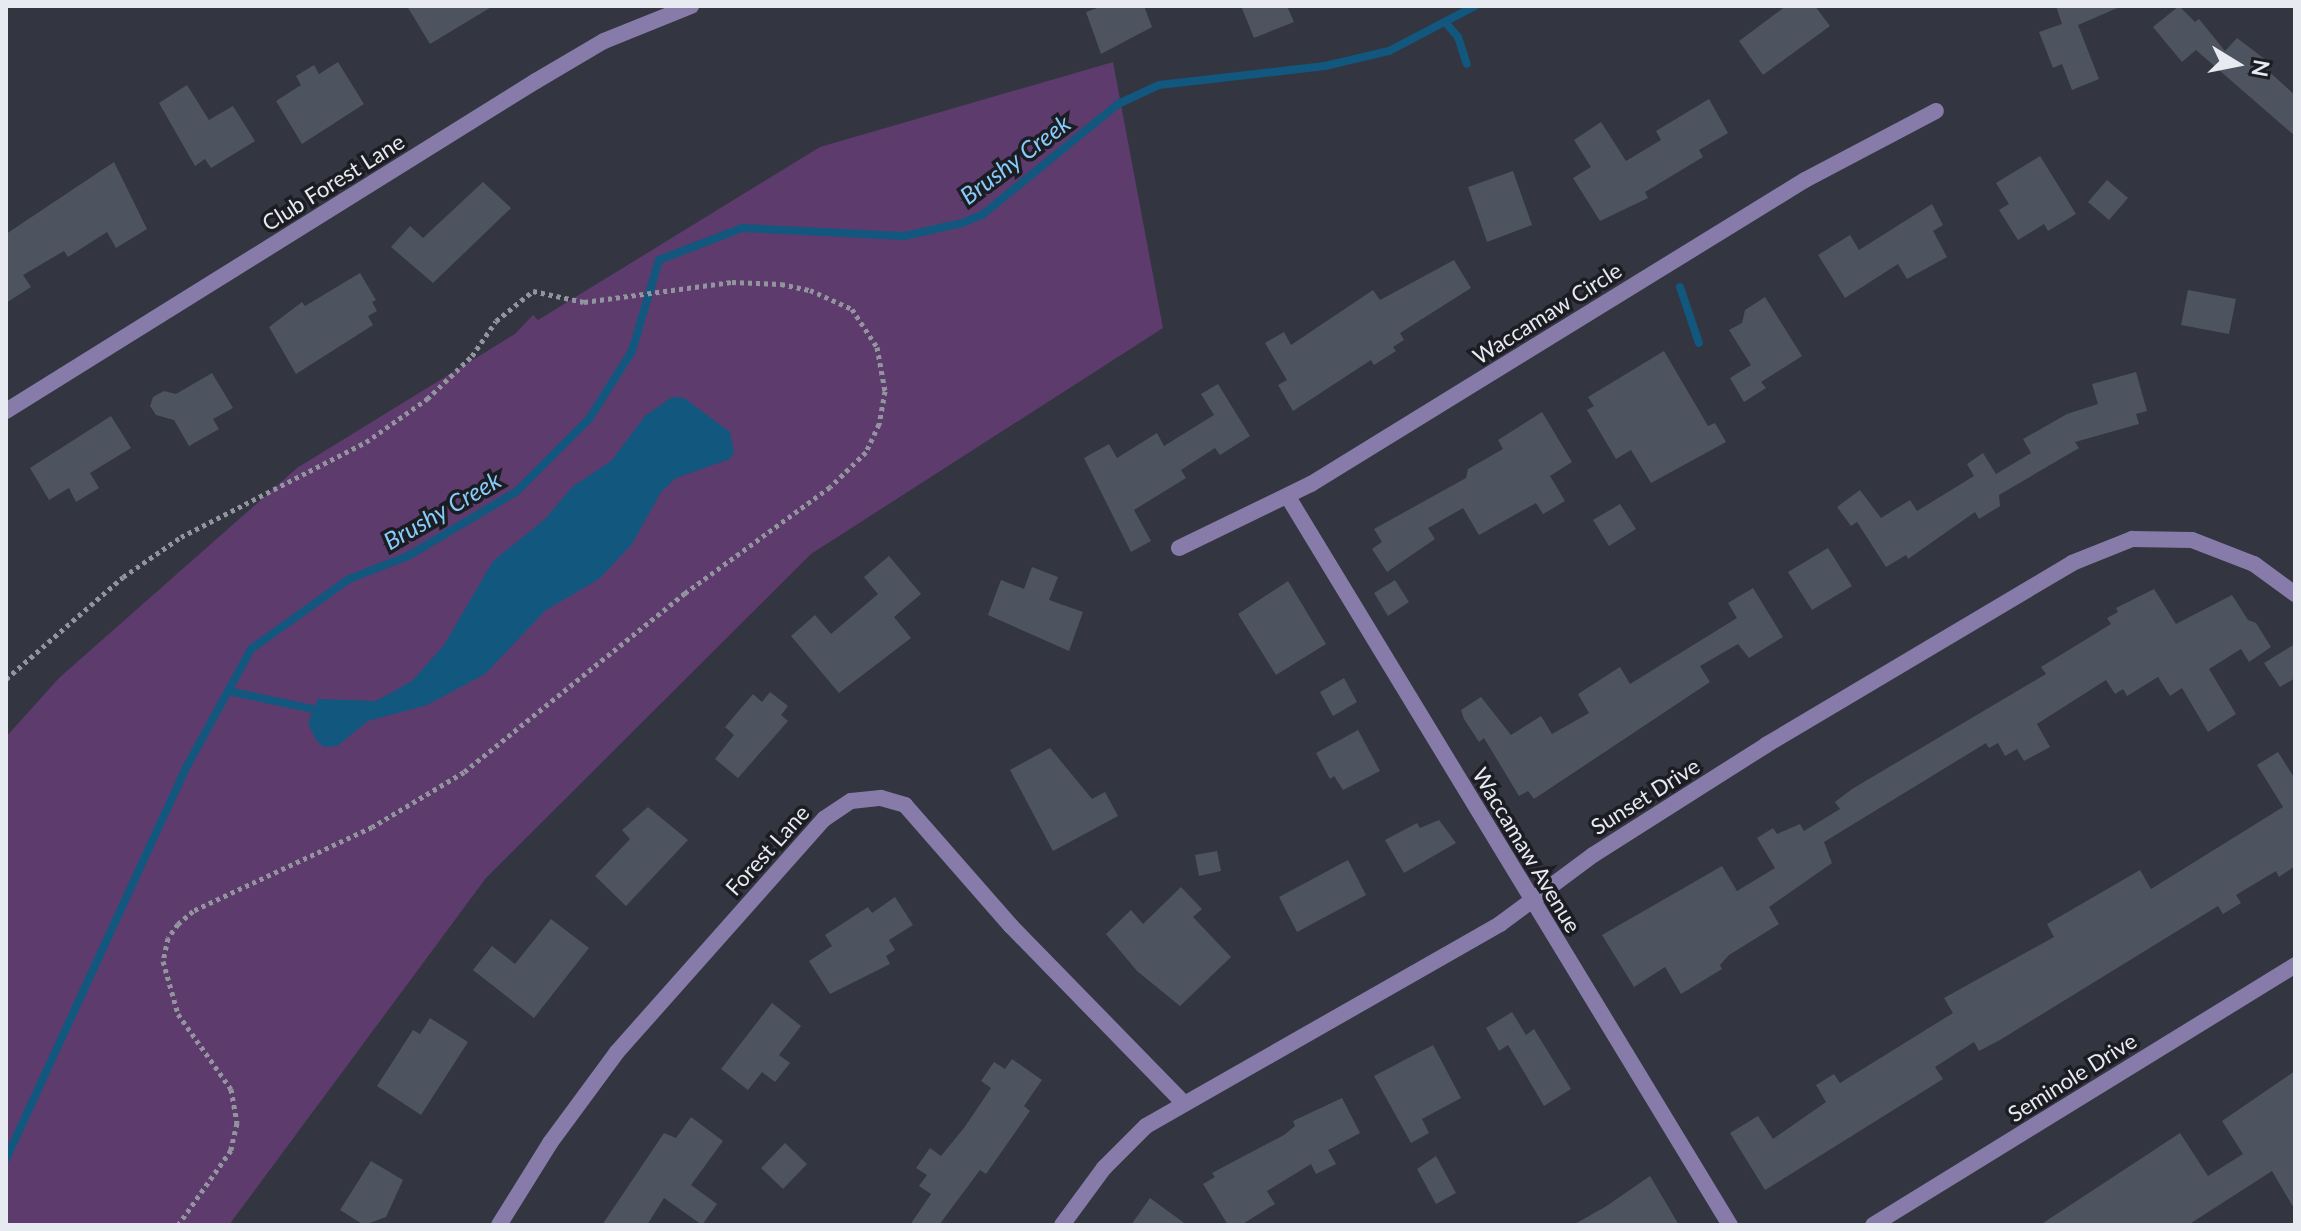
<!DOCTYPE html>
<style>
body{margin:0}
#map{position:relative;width:2301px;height:1231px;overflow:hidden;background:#333541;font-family:Lato,sans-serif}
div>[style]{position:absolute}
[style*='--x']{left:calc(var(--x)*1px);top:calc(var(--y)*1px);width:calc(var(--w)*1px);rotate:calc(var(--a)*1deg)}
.green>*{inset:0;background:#5d3b6d}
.water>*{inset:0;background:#12577e}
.stream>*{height:8px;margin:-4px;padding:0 4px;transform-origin:4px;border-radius:4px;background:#12577e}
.building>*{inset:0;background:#4d545f}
.path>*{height:5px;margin-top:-2.5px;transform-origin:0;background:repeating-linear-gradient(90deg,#92949e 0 4px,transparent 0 8px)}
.minor>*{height:16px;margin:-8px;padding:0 8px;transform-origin:8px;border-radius:8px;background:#877ca9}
span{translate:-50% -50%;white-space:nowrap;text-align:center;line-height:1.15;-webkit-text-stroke:7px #1c1d22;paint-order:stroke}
.street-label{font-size:22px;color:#e8eaf1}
.water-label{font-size:24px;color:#87cbfb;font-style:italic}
.frame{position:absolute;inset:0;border:8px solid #e8eaf1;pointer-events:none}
.north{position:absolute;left:2197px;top:24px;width:80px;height:80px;-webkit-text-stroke:6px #1c1d22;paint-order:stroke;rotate:100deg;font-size:22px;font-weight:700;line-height:32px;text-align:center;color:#e8eaf1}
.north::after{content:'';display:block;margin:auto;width:28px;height:36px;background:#e8eaf1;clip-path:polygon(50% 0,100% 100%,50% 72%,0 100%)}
</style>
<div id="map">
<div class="green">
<i style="clip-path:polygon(1113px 62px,1163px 328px,811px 554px,486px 878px,229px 1225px,6px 1225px,6px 737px,59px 678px,297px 468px,515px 334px,533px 315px,538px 320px,820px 147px)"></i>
</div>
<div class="water">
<i style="clip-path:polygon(672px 397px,684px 398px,730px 432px,734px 452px,730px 459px,676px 478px,661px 492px,632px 544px,599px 579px,546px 610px,485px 674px,427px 705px,368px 721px,337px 746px,324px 747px,316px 740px,308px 723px,318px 699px,376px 701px,412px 681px,444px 645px,493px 561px,545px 519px,572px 487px,611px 461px,645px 416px)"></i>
</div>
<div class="stream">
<i style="--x:1445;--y:22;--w:20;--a:49"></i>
<i style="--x:1458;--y:37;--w:28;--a:72"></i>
<i style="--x:1680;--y:287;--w:59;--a:71.3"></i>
<i style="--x:228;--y:691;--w:87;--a:12"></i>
<i style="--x:6;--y:1159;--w:433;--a:-65.3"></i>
<i style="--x:187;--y:766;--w:133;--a:-61.3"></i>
<i style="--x:251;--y:649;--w:120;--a:-35.5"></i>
<i style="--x:349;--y:579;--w:63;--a:-21.3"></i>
<i style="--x:408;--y:556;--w:126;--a:-30.7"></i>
<i style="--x:516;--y:492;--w:103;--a:-45"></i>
<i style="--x:589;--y:419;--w:80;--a:-57.7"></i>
<i style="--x:632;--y:351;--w:95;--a:-73.5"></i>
<i style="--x:659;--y:260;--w:89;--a:-21.1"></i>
<i style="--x:742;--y:228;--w:162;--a:2.8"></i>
<i style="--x:904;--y:236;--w:59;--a:-12.6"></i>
<i style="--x:962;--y:223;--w:22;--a:-22"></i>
<i style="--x:982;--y:215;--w:176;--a:-39.2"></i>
<i style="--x:1118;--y:104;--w:45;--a:-24.9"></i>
<i style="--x:1159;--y:85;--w:167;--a:-6.5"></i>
<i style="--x:1325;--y:66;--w:66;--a:-13.2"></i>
<i style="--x:1389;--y:51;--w:97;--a:-27.6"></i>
</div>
<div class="building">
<i style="clip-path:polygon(407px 6px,493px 6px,430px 44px)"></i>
<i style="clip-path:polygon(1103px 6px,1144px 6px,1152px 27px,1101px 54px,1086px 12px)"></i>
<i style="clip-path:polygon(1241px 6px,1287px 6px,1294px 22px,1254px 38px)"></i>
<i style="clip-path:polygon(1786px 6px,1815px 6px,1830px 26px,1763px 75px,1739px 41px)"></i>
<i style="clip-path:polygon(2056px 6px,2122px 6px,2078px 25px,2099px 79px,2072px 90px,2062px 64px,2053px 68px,2039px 32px,2062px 24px)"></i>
<i style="clip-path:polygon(2179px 6px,2195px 22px,2199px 19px,2225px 51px,2237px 38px,2270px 63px,2265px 68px,2295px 95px,2295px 136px,2196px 50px,2182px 62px,2153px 27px)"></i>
<i style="clip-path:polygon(338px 62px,364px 104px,302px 144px,276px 101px,301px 85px,296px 76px,314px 65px,319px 74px)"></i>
<i style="clip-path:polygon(187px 85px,209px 120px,233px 106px,255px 141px,211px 168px,205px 159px,195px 166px,159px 103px)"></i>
<i style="clip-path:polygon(1709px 99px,1728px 133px,1699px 150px,1703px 157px,1645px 192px,1648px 198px,1600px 221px,1573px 178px,1591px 167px,1574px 140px,1601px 122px,1626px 161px,1661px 140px,1656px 131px)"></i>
<i style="clip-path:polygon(2040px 156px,2076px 214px,2048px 231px,2044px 224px,2018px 240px,1999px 210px,2009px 204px,1996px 183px)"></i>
<i style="clip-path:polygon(114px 162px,147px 229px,116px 248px,107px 232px,68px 257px,64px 251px,23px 275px,31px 287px,6px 303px,6px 234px)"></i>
<i style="clip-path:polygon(1513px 171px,1532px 225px,1487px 242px,1468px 187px)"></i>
<i style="clip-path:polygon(2107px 180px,2128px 198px,2109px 220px,2088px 202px)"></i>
<i style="clip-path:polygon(483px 182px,511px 208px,433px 283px,391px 247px,410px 226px,423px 238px)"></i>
<i style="clip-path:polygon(1932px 204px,1943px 225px,1933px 231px,1947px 257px,1907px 279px,1898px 264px,1845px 298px,1818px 255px,1850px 235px,1859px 250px)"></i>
<i style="clip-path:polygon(1454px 260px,1471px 288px,1400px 333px,1404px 340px,1393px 347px,1396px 351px,1374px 365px,1371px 360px,1293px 411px,1278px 385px,1287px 380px,1265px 343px,1284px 332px,1291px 345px,1373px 290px,1380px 300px)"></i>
<i style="clip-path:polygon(360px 273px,376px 300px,372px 302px,377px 311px,368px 316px,373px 325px,296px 374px,269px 327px,302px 302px,305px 306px)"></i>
<i style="clip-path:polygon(2188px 290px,2236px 299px,2229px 334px,2181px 325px)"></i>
<i style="clip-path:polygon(1765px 297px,1802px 356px,1761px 382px,1766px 388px,1744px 402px,1730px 378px,1751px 365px,1729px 330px,1742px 323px,1745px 310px)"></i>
<i style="clip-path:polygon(1664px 351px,1708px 426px,1715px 423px,1726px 442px,1651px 483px,1631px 450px,1616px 459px,1587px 410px,1594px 406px,1588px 397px)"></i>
<i style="clip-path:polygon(2136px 372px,2147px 411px,2136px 414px,2139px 424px,2075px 442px,2079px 448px,1999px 495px,2000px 506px,1979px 519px,1975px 512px,1908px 559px,1906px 555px,1886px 567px,1857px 522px,1851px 526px,1837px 507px,1860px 490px,1881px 518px,1910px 500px,1917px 511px,1974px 476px,1967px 464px,1983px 453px,1996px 474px,2031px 453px,2023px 439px,2067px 414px,2098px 404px,2092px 384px)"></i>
<i style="clip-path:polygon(212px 373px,233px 408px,213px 419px,219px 429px,189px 446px,174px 420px,156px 415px,150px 406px,153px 397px,164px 391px,176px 394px)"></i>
<i style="clip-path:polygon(1218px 384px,1250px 436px,1220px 455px,1215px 448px,1181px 470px,1186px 478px,1134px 510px,1151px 541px,1131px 552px,1084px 458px,1109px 444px,1117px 458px,1157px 433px,1164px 446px,1214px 415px,1201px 394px)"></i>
<i style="clip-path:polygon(1542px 412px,1572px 462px,1550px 476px,1565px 501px,1543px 514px,1536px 503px,1479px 535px,1463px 508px,1428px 528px,1435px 539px,1387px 572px,1372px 549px,1382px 542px,1374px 529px,1466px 478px,1468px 469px,1503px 449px,1498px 440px)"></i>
<i style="clip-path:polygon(111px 416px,131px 448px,90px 473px,99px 488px,76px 502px,69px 488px,49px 500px,30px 468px)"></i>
<i style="clip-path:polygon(1620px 504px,1636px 529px,1609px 546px,1593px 520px)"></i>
<i style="clip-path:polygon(1828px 548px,1852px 586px,1812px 610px,1788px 572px)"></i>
<i style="clip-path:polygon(889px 556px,921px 594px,894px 617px,911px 638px,839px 693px,791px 636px,815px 615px,831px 634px,878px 594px,864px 577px)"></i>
<i style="clip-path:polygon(1032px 567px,1058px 577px,1049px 600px,1083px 612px,1069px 651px,988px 615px,1001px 580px,1024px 589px)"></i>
<i style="clip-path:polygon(1395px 580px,1409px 602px,1388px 616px,1374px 593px)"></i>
<i style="clip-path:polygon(1288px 581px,1326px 644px,1276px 675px,1238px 614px)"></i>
<i style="clip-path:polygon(1753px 588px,1783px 637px,1749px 658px,1738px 644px,1700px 666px,1710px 682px,1534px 799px,1528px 791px,1519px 796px,1484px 738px,1479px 742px,1464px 719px,1461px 710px,1481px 697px,1511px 735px,1541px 716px,1552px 734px,1589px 713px,1578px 694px,1620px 667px,1630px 684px,1737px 618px,1728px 603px)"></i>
<i style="clip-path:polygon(2154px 589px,2176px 624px,2232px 595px,2248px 620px,2256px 623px,2271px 647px,2249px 662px,2241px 649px,2209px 669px,2236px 714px,2208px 732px,2182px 688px,2170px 696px,2158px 677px,2127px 696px,2123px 689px,2115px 694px,2106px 680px,2037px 724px,2050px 747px,2024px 761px,2017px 749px,2005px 756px,1998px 743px,1989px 748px,1986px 743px,1824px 842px,1832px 863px,1769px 907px,1779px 924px,1729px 955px,1720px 965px,1722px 969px,1681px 994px,1665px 967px,1634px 987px,1602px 935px,1722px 866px,1737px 891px,1775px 868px,1757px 838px,1773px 828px,1777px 834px,1800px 824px,1804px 831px,1840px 809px,1835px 802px,1852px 789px,2046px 674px,2041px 667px,2111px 624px,2107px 618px,2118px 612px,2116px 608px)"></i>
<i style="clip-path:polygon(2295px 644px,2295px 678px,2280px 687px,2264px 663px)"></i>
<i style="clip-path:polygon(1344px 678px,1357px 702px,1333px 716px,1320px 692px)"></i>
<i style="clip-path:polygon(770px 692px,788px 706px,781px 715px,788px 721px,738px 778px,715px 759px,734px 735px,725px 727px,753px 694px,762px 702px)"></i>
<i style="clip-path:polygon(1358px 730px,1380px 771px,1343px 790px,1334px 776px,1330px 779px,1316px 753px)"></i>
<i style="clip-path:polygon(1050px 748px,1092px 799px,1105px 792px,1118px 816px,1053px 851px,1010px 770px)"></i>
<i style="clip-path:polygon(2278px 752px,2295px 779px,2295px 866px,2279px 877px,2276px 871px,2236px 895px,2241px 903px,2223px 914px,2218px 906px,2000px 1040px,1979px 1051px,1974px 1042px,1935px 1067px,1943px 1079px,1765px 1190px,1730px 1133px,1758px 1116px,1773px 1139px,1826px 1102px,1816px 1085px,1834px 1074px,1840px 1083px,1953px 1013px,1944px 998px,2054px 937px,2047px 924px,2140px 870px,2151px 889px,2283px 807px,2257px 765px)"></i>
<i style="clip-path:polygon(648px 807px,688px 840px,626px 906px,595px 876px,630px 839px,622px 830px)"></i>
<i style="clip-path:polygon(1439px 820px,1456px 843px,1404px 873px,1385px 840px,1417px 823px,1420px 828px)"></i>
<i style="clip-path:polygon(1217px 851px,1221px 871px,1199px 876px,1195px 855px)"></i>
<i style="clip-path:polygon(1348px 860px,1366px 895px,1297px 932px,1279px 897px)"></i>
<i style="clip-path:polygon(1181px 887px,1202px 909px,1193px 917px,1231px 957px,1180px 1006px,1137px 971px,1106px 934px,1131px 910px,1143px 924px)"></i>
<i style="clip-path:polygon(895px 897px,913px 925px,889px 940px,895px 950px,886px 956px,890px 964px,830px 994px,809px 961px,832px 946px,825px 935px,868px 907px,872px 913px)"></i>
<i style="clip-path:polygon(551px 919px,589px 948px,534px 1018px,473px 970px,492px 946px,515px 964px)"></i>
<i style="clip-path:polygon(772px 1003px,801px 1026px,779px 1055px,790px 1063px,775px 1082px,762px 1072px,748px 1090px,721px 1069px)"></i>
<i style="clip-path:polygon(1512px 1012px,1526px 1035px,1534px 1029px,1571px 1089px,1544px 1106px,1508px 1045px,1499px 1051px,1486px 1028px)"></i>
<i style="clip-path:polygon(430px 1018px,468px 1042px,421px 1115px,377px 1086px,413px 1030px,420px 1034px)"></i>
<i style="clip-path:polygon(1433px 1045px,1461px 1098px,1422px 1119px,1429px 1133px,1411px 1143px,1374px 1076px)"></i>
<i style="clip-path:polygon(1012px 1059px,1042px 1080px,1024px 1106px,1030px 1111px,986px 1174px,980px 1170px,939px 1225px,910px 1225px,931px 1194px,919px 1186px,927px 1175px,916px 1168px,930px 1148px,941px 1156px,964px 1128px,991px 1088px,981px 1081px,994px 1062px,1005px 1069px)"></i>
<i style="clip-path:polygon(2295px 1071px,2295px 1210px,2272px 1171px,2188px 1225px,2040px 1225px,2180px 1133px,2208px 1176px,2243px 1154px,2222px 1121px)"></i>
<i style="clip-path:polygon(1342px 1098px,1360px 1133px,1328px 1150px,1336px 1164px,1316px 1174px,1311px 1164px,1267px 1191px,1275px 1204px,1241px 1225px,1228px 1225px,1203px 1184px,1215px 1177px,1212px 1173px,1284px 1135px,1295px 1126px,1293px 1121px)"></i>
<i style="clip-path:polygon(691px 1117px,723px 1141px,691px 1185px,717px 1204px,702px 1225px,664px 1198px,647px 1225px,602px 1225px,664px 1133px,676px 1138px)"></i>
<i style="clip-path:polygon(785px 1143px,807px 1164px,783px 1189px,761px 1168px)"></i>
<i style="clip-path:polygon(1436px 1156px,1456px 1193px,1436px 1204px,1417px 1169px)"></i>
<i style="clip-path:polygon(371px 1161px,403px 1180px,386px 1217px,364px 1225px,340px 1210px)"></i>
<i style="clip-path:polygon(1650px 1176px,1679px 1225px,1573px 1225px,1605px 1207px)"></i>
<i style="clip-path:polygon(1150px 1198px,1187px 1225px,1131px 1225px)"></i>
</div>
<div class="path">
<i style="--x:6;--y:679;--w:155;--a:-41.1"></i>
<i style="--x:123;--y:577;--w:70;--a:-34.6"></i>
<i style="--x:181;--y:537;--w:208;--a:-27.2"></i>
<i style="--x:366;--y:442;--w:75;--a:-35.2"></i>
<i style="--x:427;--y:399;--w:62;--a:-43.7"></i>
<i style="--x:472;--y:356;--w:42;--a:-55.6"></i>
<i style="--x:496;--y:321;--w:48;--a:-39"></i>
<i style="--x:533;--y:291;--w:52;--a:12.2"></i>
<i style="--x:584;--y:302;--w:149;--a:-7.7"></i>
<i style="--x:732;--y:282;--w:49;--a:2.3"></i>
<i style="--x:781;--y:284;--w:30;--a:12"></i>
<i style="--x:810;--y:290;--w:46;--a:24.3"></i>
<i style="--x:852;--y:309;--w:45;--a:56.7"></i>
<i style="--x:877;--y:347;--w:45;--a:79.7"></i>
<i style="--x:885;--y:391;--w:34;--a:100"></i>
<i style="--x:879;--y:424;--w:31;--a:115"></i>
<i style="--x:866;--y:452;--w:50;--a:135.8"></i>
<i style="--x:830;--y:487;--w:180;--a:143.8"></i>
<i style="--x:685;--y:593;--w:284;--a:141"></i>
<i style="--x:464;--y:772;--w:107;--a:149.1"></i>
<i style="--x:372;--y:827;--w:198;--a:154.9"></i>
<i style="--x:193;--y:911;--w:20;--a:139"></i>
<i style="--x:178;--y:924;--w:17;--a:126"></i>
<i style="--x:168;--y:938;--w:24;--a:102"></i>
<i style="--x:163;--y:961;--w:55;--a:74.2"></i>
<i style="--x:178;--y:1014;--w:92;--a:54.8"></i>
<i style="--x:231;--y:1089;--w:35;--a:80"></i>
<i style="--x:237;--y:1123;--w:28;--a:103"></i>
<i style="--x:231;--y:1150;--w:92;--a:125.2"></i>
</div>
<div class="minor">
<i style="--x:6;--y:411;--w:624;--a:-31.91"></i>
<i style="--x:536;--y:81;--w:79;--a:-30.5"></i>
<i style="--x:604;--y:41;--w:94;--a:-21.9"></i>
<i style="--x:1288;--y:497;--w:852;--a:58.74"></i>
<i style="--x:1179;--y:548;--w:147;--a:-25.9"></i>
<i style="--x:1311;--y:484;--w:580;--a:-31.61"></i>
<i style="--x:1805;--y:180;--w:148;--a:-27.8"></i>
<i style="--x:499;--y:1225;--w:97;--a:-58.1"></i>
<i style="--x:550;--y:1143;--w:113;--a:-53.6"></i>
<i style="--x:617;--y:1052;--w:312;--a:-48.4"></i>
<i style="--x:824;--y:819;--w:32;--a:-34"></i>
<i style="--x:851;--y:801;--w:30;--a:-6"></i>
<i style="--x:881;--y:798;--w:25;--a:16"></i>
<i style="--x:905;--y:805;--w:161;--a:48.8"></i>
<i style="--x:1011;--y:926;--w:246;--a:45.7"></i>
<i style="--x:1062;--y:1225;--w:71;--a:-53.6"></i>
<i style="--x:1104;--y:1168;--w:59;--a:-45"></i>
<i style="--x:1146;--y:1126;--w:408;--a:-29.7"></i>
<i style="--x:1500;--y:924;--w:116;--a:-36.6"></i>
<i style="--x:1593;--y:855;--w:205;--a:-32.4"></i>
<i style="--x:1766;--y:745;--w:356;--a:-30.7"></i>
<i style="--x:2072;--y:563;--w:65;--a:-21.8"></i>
<i style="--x:2132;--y:539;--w:60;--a:1"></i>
<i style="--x:2192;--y:540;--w:66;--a:21.2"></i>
<i style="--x:2254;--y:564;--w:51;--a:36.2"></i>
<i style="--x:1873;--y:1225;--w:496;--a:-31.6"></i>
</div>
<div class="street-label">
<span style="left:333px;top:182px;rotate:-32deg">Club Forest Lane</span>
<span style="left:1547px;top:313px;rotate:-32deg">Waccamaw Circle</span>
<span style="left:1645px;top:796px;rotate:-32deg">Sunset Drive</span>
<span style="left:767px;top:850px;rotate:-48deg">Forest Lane</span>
<span style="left:1527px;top:850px;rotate:59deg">Waccamaw Avenue</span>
<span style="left:2072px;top:1077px;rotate:-32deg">Seminole Drive</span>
</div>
<div class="water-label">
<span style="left:1015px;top:159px;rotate:-37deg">Brushy Creek</span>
<span style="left:442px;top:510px;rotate:-30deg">Brushy Creek</span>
</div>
<div class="frame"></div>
<div class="north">N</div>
</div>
